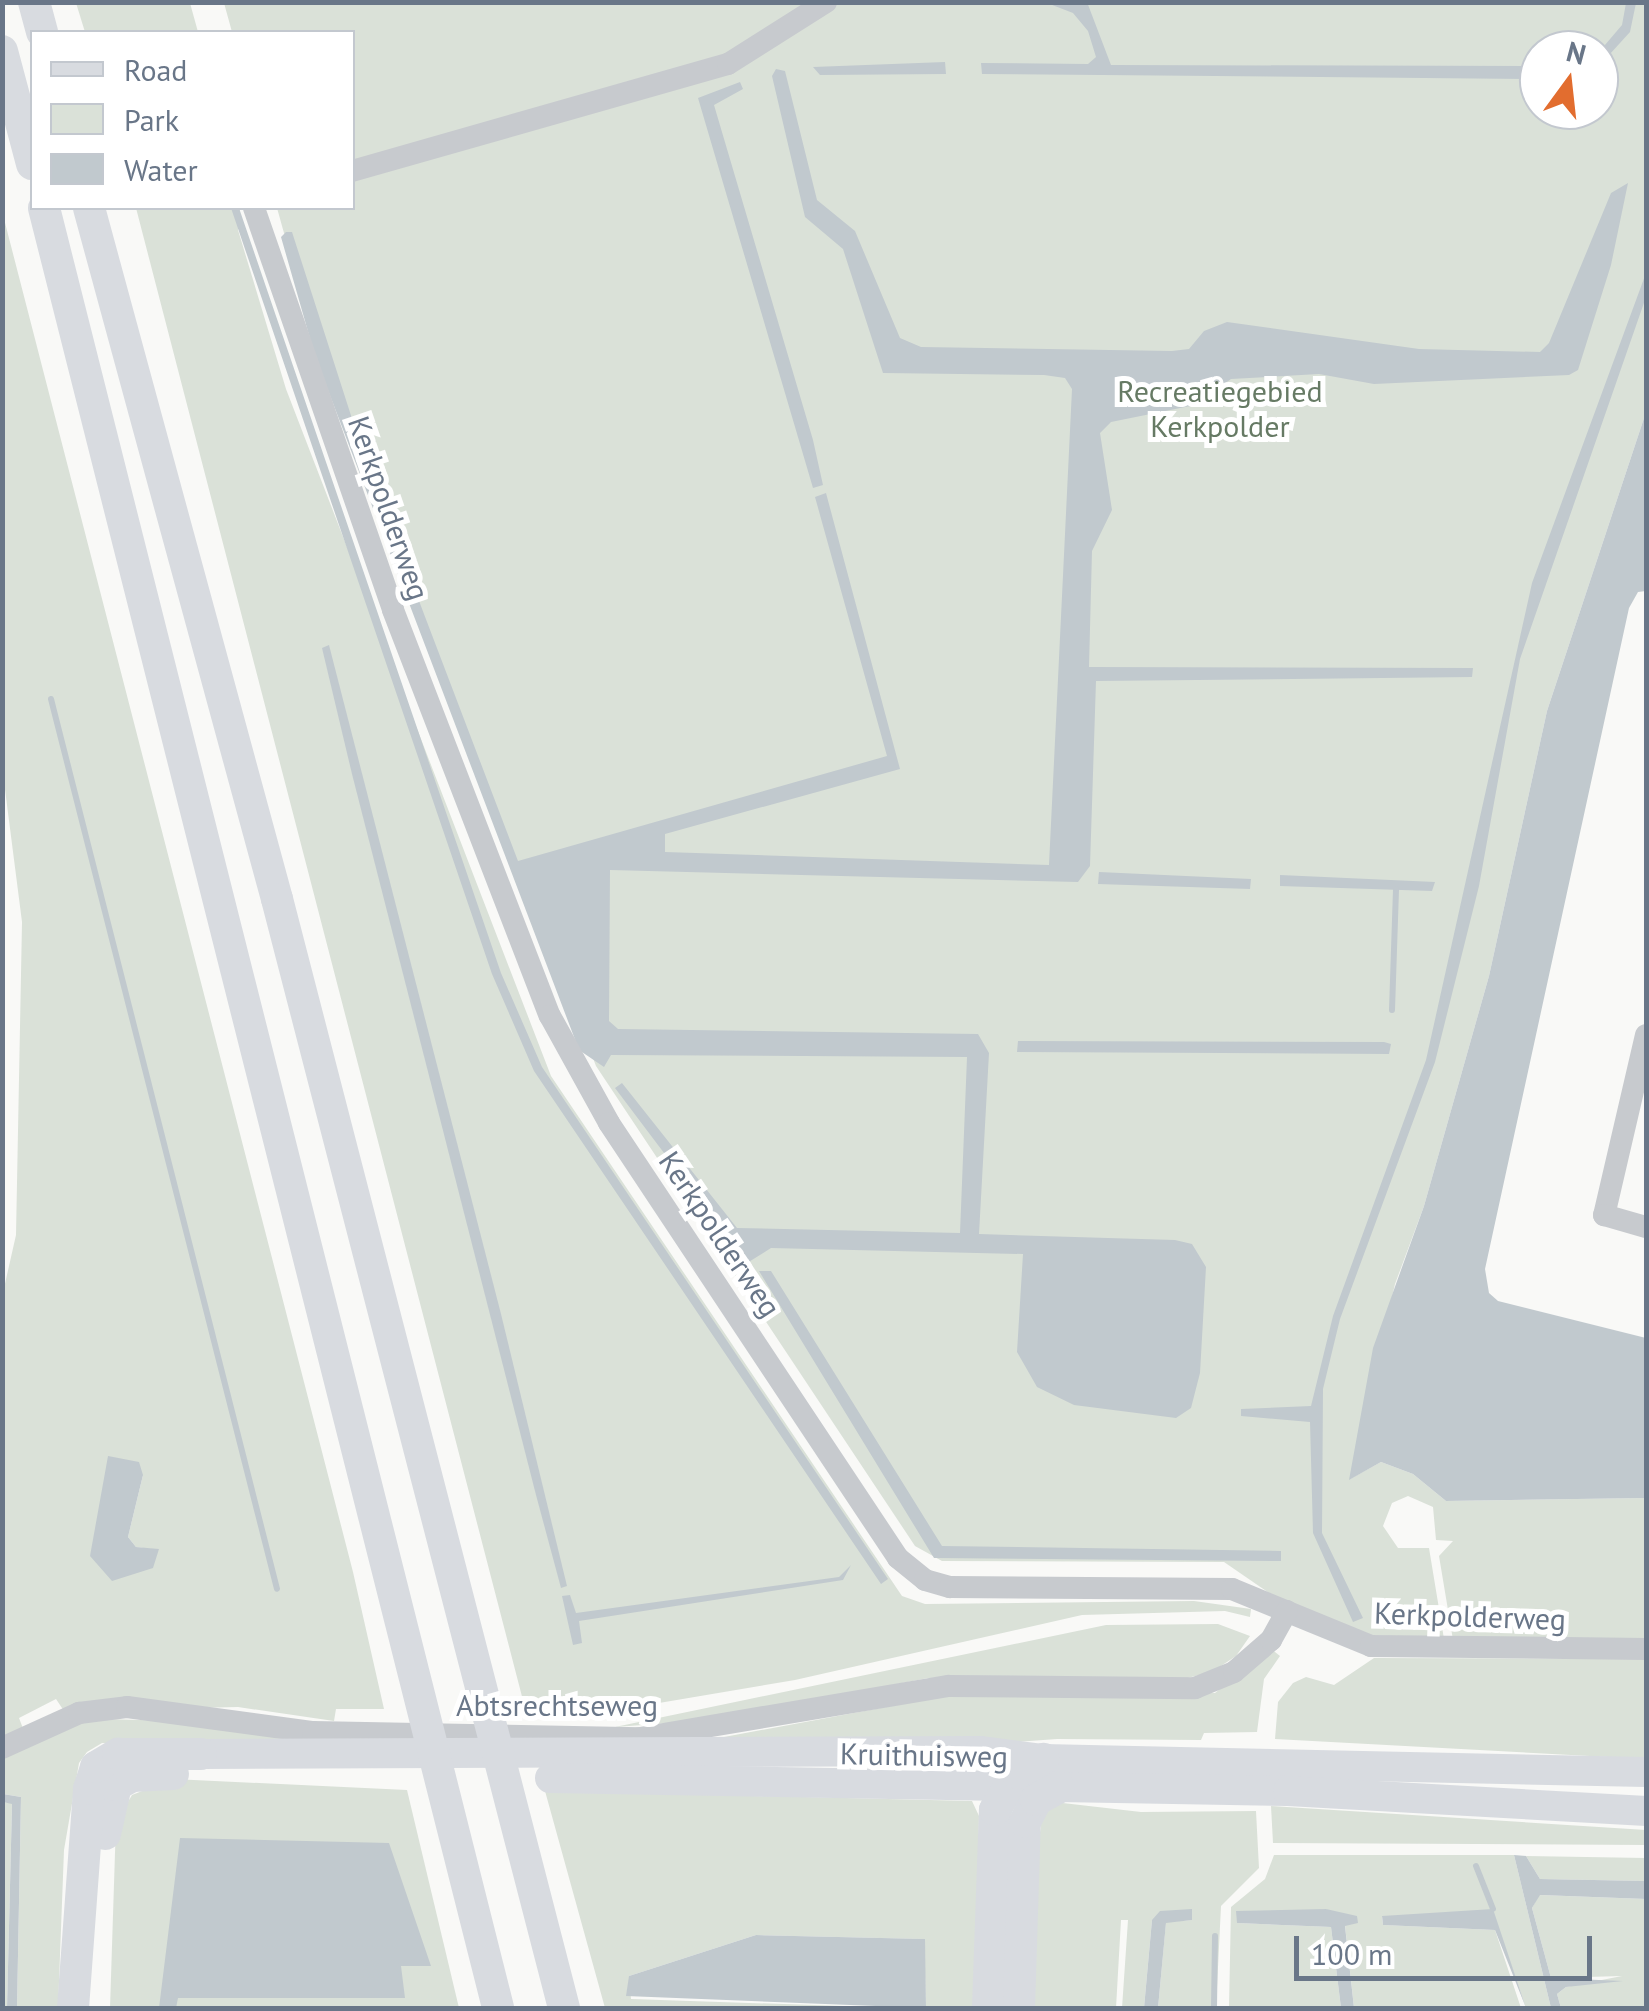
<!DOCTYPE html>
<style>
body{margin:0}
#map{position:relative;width:1649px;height:2011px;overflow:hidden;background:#f9f9f7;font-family:"PT Sans",sans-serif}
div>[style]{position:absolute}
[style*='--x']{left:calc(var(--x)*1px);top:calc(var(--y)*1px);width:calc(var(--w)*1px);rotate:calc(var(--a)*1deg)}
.green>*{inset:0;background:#dae1d8}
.water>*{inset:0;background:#c1c9ce}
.stream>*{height:6px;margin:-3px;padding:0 3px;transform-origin:3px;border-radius:3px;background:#c1c9ce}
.minor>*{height:22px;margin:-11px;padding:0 11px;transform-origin:11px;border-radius:11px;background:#c7cace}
.major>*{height:30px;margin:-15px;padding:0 15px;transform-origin:15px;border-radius:15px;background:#d8dbe0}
.highway>*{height:32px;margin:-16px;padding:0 16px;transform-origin:16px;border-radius:16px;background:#d8dbe0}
span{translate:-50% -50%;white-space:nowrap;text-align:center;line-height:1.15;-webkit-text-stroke:10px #fff;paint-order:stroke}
.park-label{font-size:30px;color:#667a64}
.street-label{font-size:30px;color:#697688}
.frame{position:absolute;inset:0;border:5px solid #697688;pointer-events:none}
.legend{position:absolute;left:30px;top:30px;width:325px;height:180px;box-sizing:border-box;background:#fff;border:2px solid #c3c8cf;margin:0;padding:12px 18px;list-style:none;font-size:30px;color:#697688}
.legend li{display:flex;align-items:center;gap:20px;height:50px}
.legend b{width:50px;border:2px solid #c3c8cf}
.north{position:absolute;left:1519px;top:30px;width:100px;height:100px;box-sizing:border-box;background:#fff;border:2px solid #c3c8cf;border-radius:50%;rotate:15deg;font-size:28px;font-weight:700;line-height:40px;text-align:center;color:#697688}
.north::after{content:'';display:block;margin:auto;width:35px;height:45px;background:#e26d2f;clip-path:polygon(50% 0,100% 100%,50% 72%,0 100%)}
.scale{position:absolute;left:1294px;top:1936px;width:298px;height:45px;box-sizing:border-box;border:5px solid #697688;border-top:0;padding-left:12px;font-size:30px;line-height:35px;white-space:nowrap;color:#697688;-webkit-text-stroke:8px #fff;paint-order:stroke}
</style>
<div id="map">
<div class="green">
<i style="clip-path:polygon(76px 3px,190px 3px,198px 32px,85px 32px)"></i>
<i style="clip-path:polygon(evenodd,224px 3px,1646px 3px,1646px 412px,1547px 711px,1489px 976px,1424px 1206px,1395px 1284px,1350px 1479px,1381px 1462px,1413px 1474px,1446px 1501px,1646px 1498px,1646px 1642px,1453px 1640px,1439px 1556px,1453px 1541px,1436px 1540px,1433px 1507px,1408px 1496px,1392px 1503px,1383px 1526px,1398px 1548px,1429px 1548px,1444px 1639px,1370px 1635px,1275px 1597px,1224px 1562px,942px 1561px,915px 1546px,596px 1066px,308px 319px,277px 208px,352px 208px,352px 32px,232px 32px,224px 3px,1539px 50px,1599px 50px,1599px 110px,1539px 110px,1539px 50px)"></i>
<i style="clip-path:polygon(136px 208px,240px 208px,238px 230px,286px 389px,551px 1076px,902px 1596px,925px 1604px,1194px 1601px,1251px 1609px,1250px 1617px,1225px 1611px,1082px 1615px,795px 1680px,588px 1715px,526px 1712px)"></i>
<i style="clip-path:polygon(evenodd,2px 211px,353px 1572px,384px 1709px,336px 1709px,334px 1721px,238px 1707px,64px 1711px,56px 1699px,19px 1718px,24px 1731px,3px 1739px,2px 1297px,16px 1235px,22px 922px,2px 766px,2px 211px,143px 1475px,128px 1537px,136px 1547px,159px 1550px,90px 1556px,143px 1475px)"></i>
<i style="clip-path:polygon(1218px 1624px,1250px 1636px,1236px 1656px,1212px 1672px,1183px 1679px,928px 1678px,712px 1720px,615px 1727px,1106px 1625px)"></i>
<i style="clip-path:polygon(1270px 1648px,1280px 1656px,1264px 1679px,1257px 1732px,1204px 1733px,1201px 1740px,1057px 1739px,952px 1747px,708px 1740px,940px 1697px,1215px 1693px)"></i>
<i style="clip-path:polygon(1374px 1658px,1646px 1659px,1646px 1759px,1275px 1739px,1278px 1702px,1293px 1683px,1306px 1677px,1334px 1685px)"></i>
<i style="clip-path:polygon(105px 1719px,177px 1721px,316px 1742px,102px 1743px,87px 1752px,79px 1763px,64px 1850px,58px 2008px,17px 2008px,21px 1797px,3px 1794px,3px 1758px,78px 1724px)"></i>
<i style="clip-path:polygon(173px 1779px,407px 1790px,459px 2008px,110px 2008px,116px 1822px,132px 1795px)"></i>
<i style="clip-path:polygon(545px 1791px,972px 1801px,979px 1816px,975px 2008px,926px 2008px,924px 1939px,756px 1935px,629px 1976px,631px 1999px,902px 2008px,605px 2008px)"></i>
<i style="clip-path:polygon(3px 1802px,12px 1803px,7px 2008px,3px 2008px)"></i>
<i style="clip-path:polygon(1054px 1802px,1141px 1812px,1256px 1811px,1259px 1868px,1221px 1906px,1216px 2008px,1158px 2008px,1166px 1922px,1192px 1920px,1152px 1920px,1144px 2008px,1122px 2008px,1128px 1920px,1121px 1920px,1116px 2008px,1033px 2008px,1032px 1892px,1043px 1810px)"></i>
<i style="clip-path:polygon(1271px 1806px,1646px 1830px,1646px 1845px,1273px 1843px)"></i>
<i style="clip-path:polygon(1274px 1855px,1514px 1855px,1551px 2008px,1526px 2008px,1492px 1910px,1382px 1917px,1383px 1925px,1495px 1930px,1521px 2008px,1354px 2008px,1345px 1925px,1326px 1909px,1237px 1923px,1331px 1927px,1341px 2008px,1229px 2008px,1231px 1907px,1265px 1879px)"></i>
<i style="clip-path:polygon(1526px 1856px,1646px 1858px,1646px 1881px,1540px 1879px)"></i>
<i style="clip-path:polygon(1539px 1895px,1646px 1899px,1646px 2008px,1561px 2008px,1557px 1994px,1566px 1987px,1622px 1976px,1551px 1978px,1532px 1908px)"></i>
</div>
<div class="water">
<i style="clip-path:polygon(1087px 2px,1111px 65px,1539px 66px,1539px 79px,982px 74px,981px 63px,1088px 64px,1096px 57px,1088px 31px,1073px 13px,1047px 3px)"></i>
<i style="clip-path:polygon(1626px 3px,1636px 3px,1630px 32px,1599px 66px,1599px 52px,1622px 25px)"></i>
<i style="clip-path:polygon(945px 62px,946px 74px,820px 75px,813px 67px)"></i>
<i style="clip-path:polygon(776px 69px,785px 71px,817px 200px,855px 231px,900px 338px,921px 347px,1172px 351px,1189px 349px,1204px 331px,1227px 322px,1419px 349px,1540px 352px,1549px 343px,1611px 193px,1628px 183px,1611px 265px,1578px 370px,1569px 375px,1374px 384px,1319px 374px,1231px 379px,1195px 405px,1111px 422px,1100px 433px,1112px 510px,1092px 551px,1089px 667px,1473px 668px,1472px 677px,1096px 681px,1090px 866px,1078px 882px,610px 870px,609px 1021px,618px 1029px,978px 1034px,989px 1053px,979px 1234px,1175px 1240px,1192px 1244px,1206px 1267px,1200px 1373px,1191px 1408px,1176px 1418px,1074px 1405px,1037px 1387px,1017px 1352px,1023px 1254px,771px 1248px,747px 1263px,615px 1088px,622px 1083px,737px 1228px,960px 1233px,967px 1057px,611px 1055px,604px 1067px,579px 1050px,315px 356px,281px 237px,286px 232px,292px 232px,365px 459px,518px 861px,887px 756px,815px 497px,826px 493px,900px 769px,665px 834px,665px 852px,1049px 865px,1072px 389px,1065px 378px,1044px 375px,883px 373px,843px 249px,805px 217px,772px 76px)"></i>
<i style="clip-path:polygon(740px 82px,743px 89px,714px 105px,813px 440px,823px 485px,813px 488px,698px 98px)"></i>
<i style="clip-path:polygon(231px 208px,239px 208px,501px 973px,542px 1067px,888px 1579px,881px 1584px,534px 1071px,492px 974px)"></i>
<i style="clip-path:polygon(1646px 273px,1646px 297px,1520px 659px,1479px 886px,1435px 1062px,1340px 1319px,1323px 1389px,1322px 1533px,1363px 1618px,1353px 1622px,1313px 1533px,1310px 1422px,1241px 1416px,1241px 1409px,1311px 1406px,1333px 1316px,1426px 1060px,1532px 583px)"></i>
<i style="clip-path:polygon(1646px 412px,1646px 591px,1638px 592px,1629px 608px,1485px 1269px,1489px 1293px,1498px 1301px,1646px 1338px,1646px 1498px,1446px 1501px,1413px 1474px,1381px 1462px,1349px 1480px,1373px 1348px,1424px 1206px,1489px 976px,1547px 711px)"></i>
<i style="clip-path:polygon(329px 645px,501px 1314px,567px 1586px,561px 1588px,536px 1495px,352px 774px,322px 648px)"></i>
<i style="clip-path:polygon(1099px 872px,1251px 879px,1250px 889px,1098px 884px)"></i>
<i style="clip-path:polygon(1280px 875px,1435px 882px,1432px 891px,1280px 886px)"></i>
<i style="clip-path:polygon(1018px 1041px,1384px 1042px,1391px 1044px,1389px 1054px,1017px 1052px)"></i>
<i style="clip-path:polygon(759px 1271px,771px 1271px,942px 1546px,1281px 1551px,1281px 1561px,934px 1558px)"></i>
<i style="clip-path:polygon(108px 1456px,139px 1462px,143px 1475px,128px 1537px,136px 1547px,159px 1549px,153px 1568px,112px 1581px,90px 1556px)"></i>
<i style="clip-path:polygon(851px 1565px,843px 1580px,579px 1621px,582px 1643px,573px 1645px,562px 1596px,570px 1595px,576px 1613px,839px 1577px)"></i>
<i style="clip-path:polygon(3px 1794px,21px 1797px,17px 2008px,7px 2008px,12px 1804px,3px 1802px)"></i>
<i style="clip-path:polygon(180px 1838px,389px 1843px,431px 1966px,401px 1966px,405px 1998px,178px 1998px,176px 2008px,159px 2008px)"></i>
<i style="clip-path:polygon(1514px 1855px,1526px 1856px,1540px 1879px,1646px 1881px,1646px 1899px,1540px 1895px,1532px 1908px,1551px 1978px,1623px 1981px,1566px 1987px,1557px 1994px,1561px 2008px,1551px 2008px)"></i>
<i style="clip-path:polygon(1192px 1909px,1192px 1920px,1166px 1923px,1158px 2008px,1144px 2008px,1152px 1920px,1160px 1911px)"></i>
<i style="clip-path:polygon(1326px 1909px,1357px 1916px,1358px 1923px,1345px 1926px,1354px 2008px,1341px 2008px,1331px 1927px,1237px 1923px,1236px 1911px)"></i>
<i style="clip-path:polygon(1493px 1909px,1526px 2008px,1495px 1930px,1383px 1925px,1382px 1916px)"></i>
<i style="clip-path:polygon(756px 1935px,925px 1939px,926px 2008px,626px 1996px,629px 1976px)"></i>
</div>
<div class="stream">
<i style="--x:51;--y:699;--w:918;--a:75.75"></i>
<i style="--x:1392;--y:1010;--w:121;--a:-88.1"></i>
<i style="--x:1476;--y:1866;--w:46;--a:68.4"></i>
<i style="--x:1214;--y:2008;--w:72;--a:-89.2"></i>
</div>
<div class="minor">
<i style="--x:352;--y:171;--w:391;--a:-15.9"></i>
<i style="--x:728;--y:64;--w:116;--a:-32.3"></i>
<i style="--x:254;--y:208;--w:425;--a:70.9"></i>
<i style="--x:393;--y:610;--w:435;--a:68.9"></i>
<i style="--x:550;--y:1016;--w:122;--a:61.1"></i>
<i style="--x:609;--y:1123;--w:522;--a:56.4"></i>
<i style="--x:898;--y:1558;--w:35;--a:39"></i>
<i style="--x:925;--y:1580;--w:26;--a:16"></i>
<i style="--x:950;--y:1587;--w:282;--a:0.4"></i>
<i style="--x:1232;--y:1589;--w:150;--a:22.3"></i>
<i style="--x:1371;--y:1646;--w:275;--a:0.6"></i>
<i style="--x:1646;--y:1035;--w:185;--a:103.1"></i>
<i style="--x:1604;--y:1215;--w:44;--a:15.9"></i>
<i style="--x:2;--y:1748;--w:85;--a:-24.4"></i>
<i style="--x:79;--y:1713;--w:48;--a:-7.1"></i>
<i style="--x:127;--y:1707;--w:188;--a:7.7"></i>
<i style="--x:313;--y:1732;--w:327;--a:1.1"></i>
<i style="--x:640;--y:1738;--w:313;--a:-9.6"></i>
<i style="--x:949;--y:1686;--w:246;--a:0.5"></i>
<i style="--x:1195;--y:1688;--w:42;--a:-22.3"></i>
<i style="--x:1234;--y:1672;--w:49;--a:-40.9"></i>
<i style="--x:1271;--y:1640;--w:33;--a:-61"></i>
</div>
<div class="major">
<i style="--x:201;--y:1754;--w:779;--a:-0.22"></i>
<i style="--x:980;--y:1751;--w:64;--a:7.2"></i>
<i style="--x:1043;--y:1759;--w:603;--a:1.24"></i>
<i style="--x:550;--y:1778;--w:738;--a:1.01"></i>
<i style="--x:1288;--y:1791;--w:359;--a:3.2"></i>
</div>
<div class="highway">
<i style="--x:34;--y:2;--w:31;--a:75"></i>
<i style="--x:2;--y:51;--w:117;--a:75.1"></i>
<i style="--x:44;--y:208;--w:1856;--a:75.84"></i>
<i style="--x:89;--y:208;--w:716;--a:74.78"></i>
<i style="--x:277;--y:899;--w:1146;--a:75.49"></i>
<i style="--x:105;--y:1834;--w:50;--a:-77.3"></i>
<i style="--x:116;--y:1785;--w:18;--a:-29"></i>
<i style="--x:132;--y:1776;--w:41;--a:-2.8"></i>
<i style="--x:73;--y:2008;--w:220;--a:-85.8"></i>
<i style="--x:89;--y:1789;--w:23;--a:-72"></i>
<i style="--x:96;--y:1767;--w:26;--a:-31"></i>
<i style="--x:118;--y:1754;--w:83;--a:0"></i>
<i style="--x:988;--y:2008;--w:198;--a:-88"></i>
<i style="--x:995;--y:1810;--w:43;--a:-59.3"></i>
<i style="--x:1017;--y:1773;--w:30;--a:-28"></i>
<i style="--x:1019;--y:2008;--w:186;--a:-88.2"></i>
<i style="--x:1025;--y:1822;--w:25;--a:-63"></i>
<i style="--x:1036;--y:1800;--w:26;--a:-29"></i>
</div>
<div class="park-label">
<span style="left:1220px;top:408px">Recreatiegebied<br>Kerkpolder</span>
</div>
<div class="street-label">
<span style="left:389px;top:508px;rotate:71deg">Kerkpolderweg</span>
<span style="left:720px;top:1234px;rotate:56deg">Kerkpolderweg</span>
<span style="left:1470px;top:1616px;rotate:2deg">Kerkpolderweg</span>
<span style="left:557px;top:1705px">Abtsrechtseweg</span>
<span style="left:924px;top:1755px;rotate:1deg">Kruithuisweg</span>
</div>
<div class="frame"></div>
<ul class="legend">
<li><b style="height:12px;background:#d8dbe0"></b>Road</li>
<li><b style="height:28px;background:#dae1d8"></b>Park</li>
<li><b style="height:28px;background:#c1c9ce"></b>Water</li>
</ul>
<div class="north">N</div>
<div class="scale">100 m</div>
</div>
